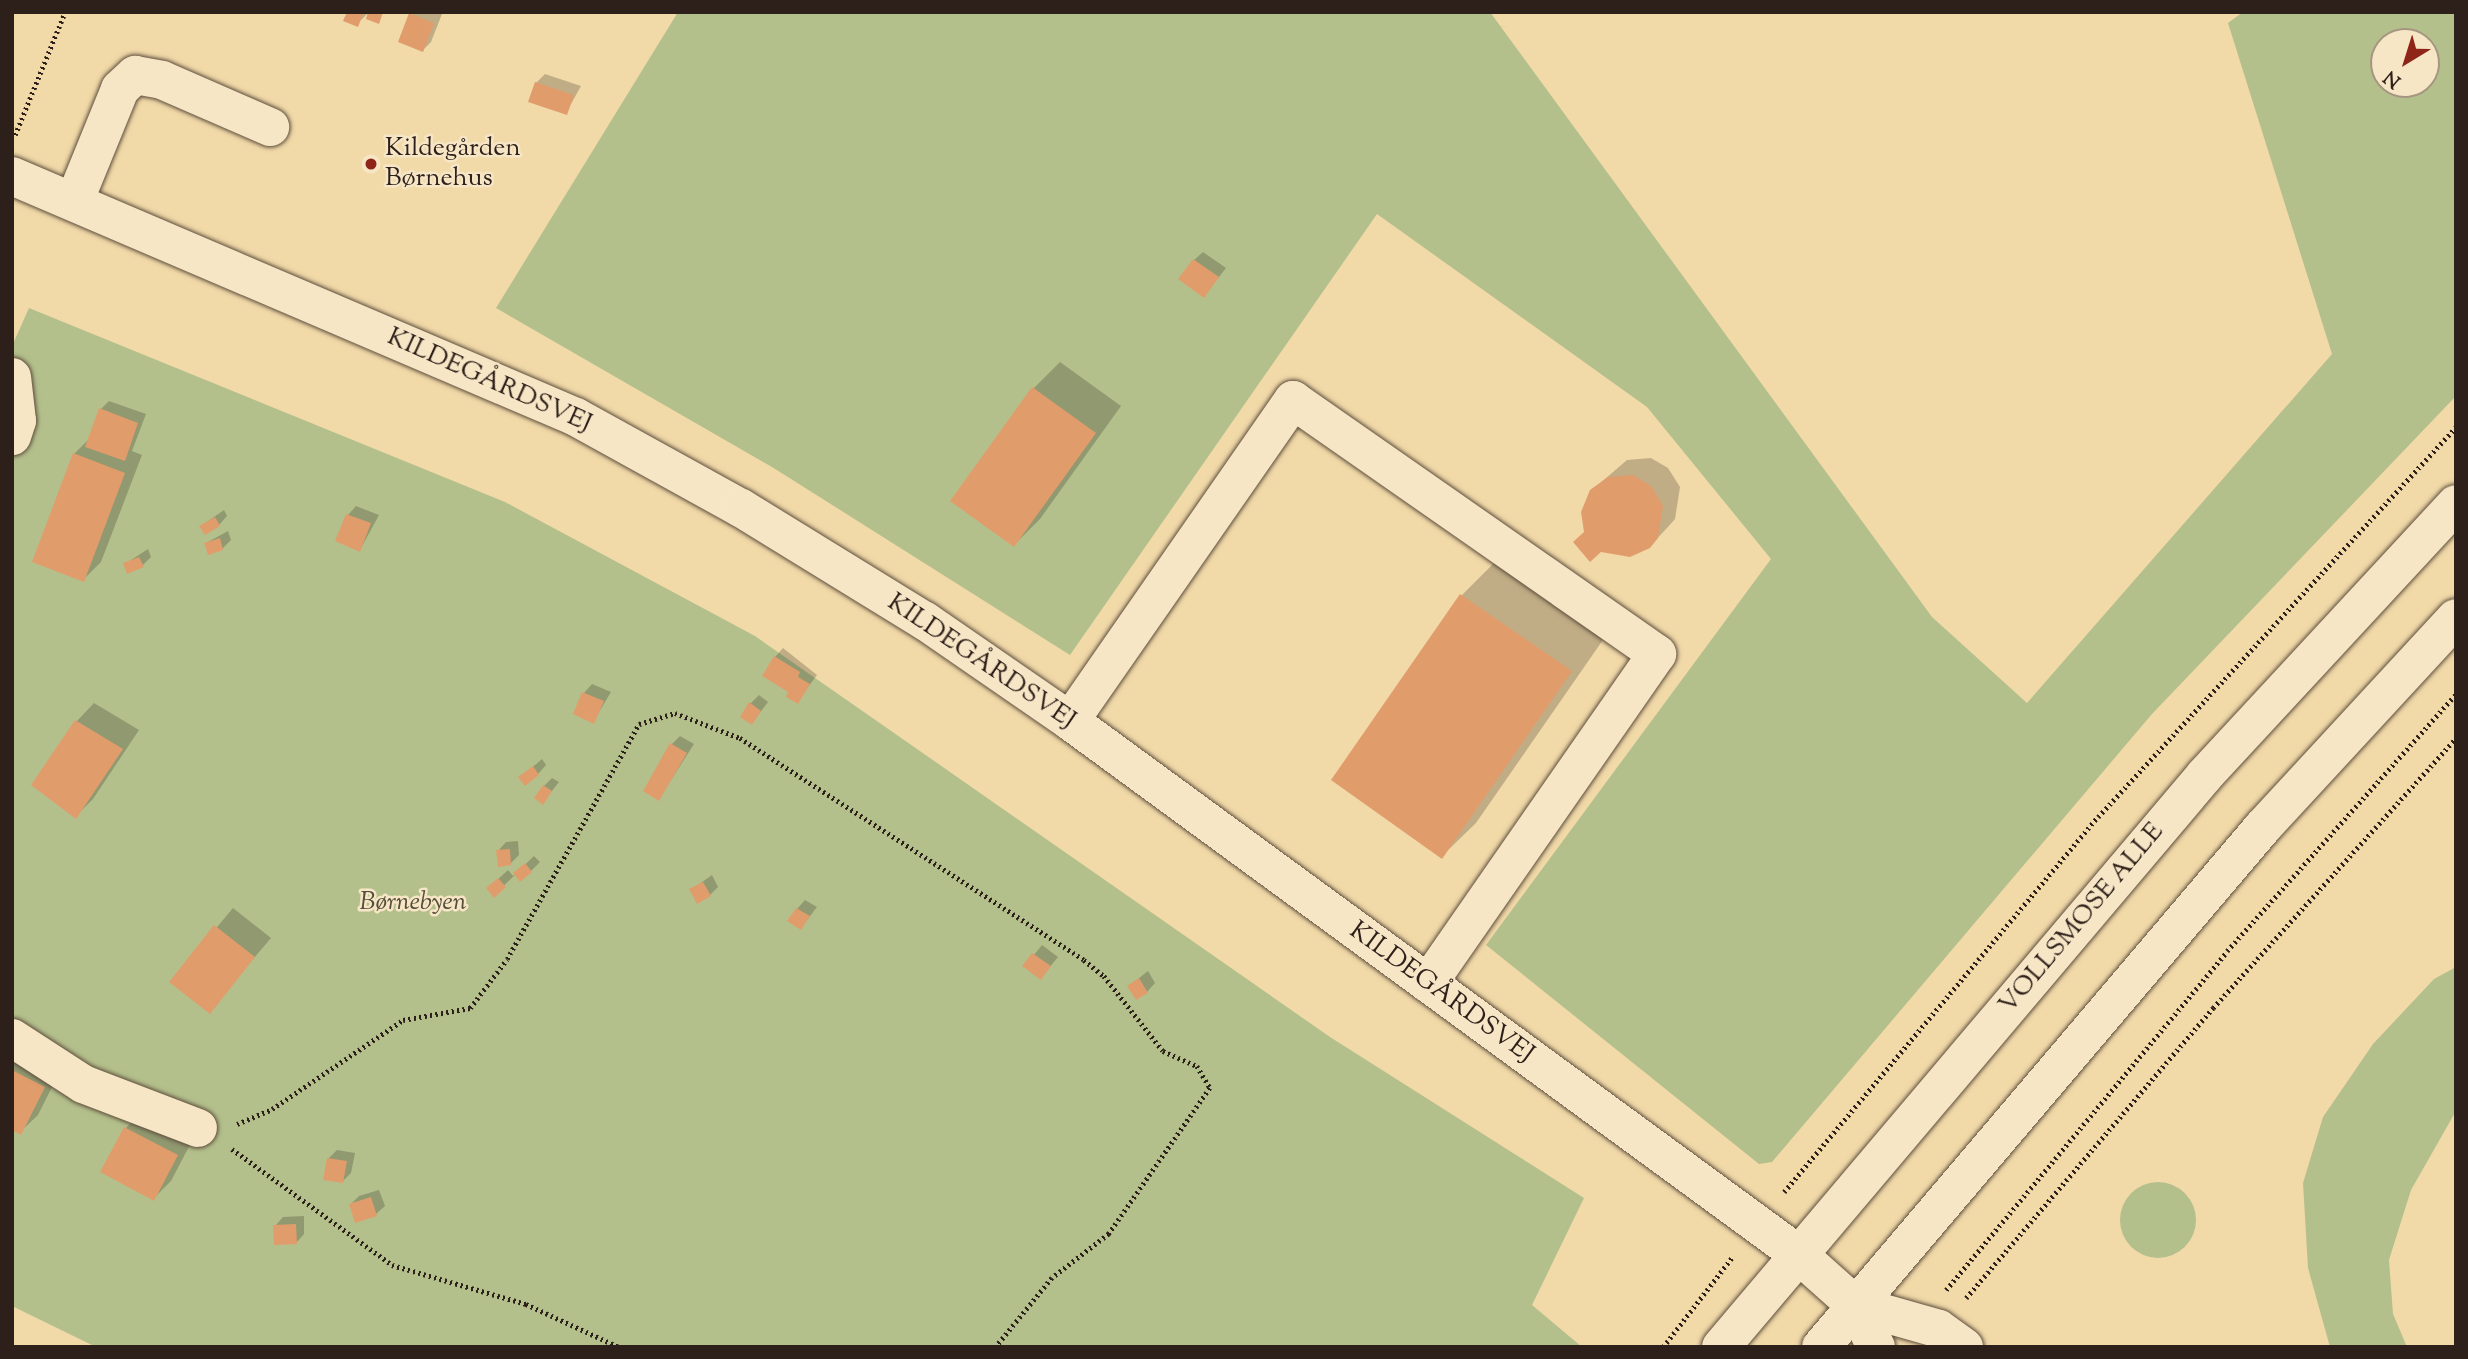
<!DOCTYPE html>
<meta charset="utf-8">
<style>
body{margin:0}
#map{position:relative;width:2468px;height:1359px;overflow:hidden;background:#f1d9a8;font-family:"Sorts Mill Goudy",serif}
div>[style]{position:absolute}
[style*='--x']{left:calc(var(--x)*1px);top:calc(var(--y)*1px);width:calc(var(--w)*1px);rotate:calc(var(--a)*1deg)}
.green>*{inset:0;background:#b4c08c}
.round{border-radius:50%}
.shadow>*{inset:0;background:#0003}
.building>*{inset:0;background:#e19c6c}
.path>*{height:4.5px;margin-top:-2.25px;transform-origin:0;background:repeating-linear-gradient(90deg,#2d1f19 0 2px,transparent 0 5.5px)}
.roads{filter:drop-shadow(0 0 2px #5e4e3d) drop-shadow(0 0 2px #5e4e3d)}
.minor>*{height:38px;margin:-19px;padding:0 19px;transform-origin:19px;border-radius:19px;background:#f6e6c6}
.dots>*{width:19px;height:19px;translate:-50% -50%;box-sizing:border-box;border:4px solid #f6e6c6;border-radius:50%}
span{translate:-50% -50%;white-space:nowrap;text-align:center;line-height:1.15;-webkit-text-stroke:5px #f6e6c6;paint-order:stroke}
.poi-label{font-size:26px;color:#2d1f19}
.left{translate:0 -50%;text-align:left}
.street-label{font-size:26px;color:#2d1f19}
.park-label{font-size:26px;color:#564f3c;font-style:italic}
.frame{position:absolute;inset:0;border:14px solid #2d1f19;pointer-events:none}
.north{position:absolute;left:2370px;top:28px;width:70px;height:70px;box-sizing:border-box;background:#f6e6c6;border:2px solid #a69681;border-radius:50%;rotate:218deg;font-size:19px;font-weight:700;line-height:28px;text-align:center;color:#2d1f19}
.north::after{content:'';display:block;margin:auto;width:24px;height:32px;background:#8f2418;clip-path:polygon(50% 0,100% 100%,50% 72%,0 100%)}
</style>
<div id="map">
<div class="green">
<i style="clip-path:polygon(evenodd,678px 12px,1490px 12px,1932px 617px,2027px 703px,2332px 354px,2228px 23px,2243px 12px,2456px 12px,2456px 396px,2152px 714px,1772px 1162px,1759px 1164px,1486px 945px,1771px 559px,1647px 407px,1377px 214px,1070px 655px,772px 467px,496px 308px,678px 12px,2384px 42px,2426px 42px,2426px 84px,2384px 84px,2384px 42px)"></i>
<i style="clip-path:polygon(29px 308px,505px 502px,755px 636px,1330px 1037px,1584px 1198px,1532px 1305px,1582px 1347px,96px 1347px,12px 1306px,12px 346px)"></i>
<i style="clip-path:polygon(2456px 967px,2456px 1111px,2411px 1190px,2389px 1260px,2393px 1314px,2407px 1347px,2330px 1347px,2308px 1268px,2303px 1183px,2323px 1117px,2373px 1044px,2434px 979px)"></i>
<i class="round" style="left:2120px;top:1182px;width:76px;height:76px"></i>
</div>
<div class="shadow">
<i style="clip-path:polygon(349px 12px,369px 12px,357px 24px,346px 20px)"></i>
<i style="clip-path:polygon(412px 12px,442px 14px,431px 42px,423px 50px)"></i>
<i style="clip-path:polygon(545px 74px,581px 86px,566px 113px,536px 83px)"></i>
<i style="clip-path:polygon(1203px 252px,1226px 268px,1204px 296px,1194px 260px)"></i>
<i style="clip-path:polygon(1060px 362px,1121px 406px,1040px 519px,1014px 545px,952px 501px,1034px 388px)"></i>
<i style="clip-path:polygon(109px 401px,146px 414px,132px 451px,142px 455px,101px 562px,83px 580px,74px 454px,90px 438px,101px 409px)"></i>
<i style="clip-path:polygon(1651px 458px,1668px 468px,1680px 487px,1675px 519px,1667px 528px,1649px 547px,1586px 531px,1591px 491px,1627px 460px)"></i>
<i style="clip-path:polygon(356px 506px,379px 515px,360px 550px,348px 515px)"></i>
<i style="clip-path:polygon(224px 510px,227px 516px,219px 525px,201px 526px)"></i>
<i style="clip-path:polygon(228px 531px,231px 540px,222px 549px,206px 543px)"></i>
<i style="clip-path:polygon(148px 549px,151px 557px,143px 565px,125px 564px)"></i>
<i style="clip-path:polygon(1495px 562px,1605px 637px,1476px 823px,1442px 856px,1333px 780px,1462px 595px)"></i>
<i style="clip-path:polygon(783px 648px,817px 675px,797px 702px,775px 657px)"></i>
<i style="clip-path:polygon(592px 684px,611px 692px,593px 722px,584px 693px)"></i>
<i style="clip-path:polygon(759px 695px,768px 702px,752px 723px,750px 704px)"></i>
<i style="clip-path:polygon(94px 703px,139px 730px,93px 799px,75px 817px,33px 785px,77px 721px)"></i>
<i style="clip-path:polygon(680px 736px,694px 744px,659px 799px,672px 744px)"></i>
<i style="clip-path:polygon(542px 759px,546px 765px,538px 774px,521px 777px)"></i>
<i style="clip-path:polygon(552px 778px,559px 782px,543px 802px,544px 786px)"></i>
<i style="clip-path:polygon(518px 841px,519px 855px,510px 864px,498px 851px,506px 842px)"></i>
<i style="clip-path:polygon(534px 856px,540px 862px,531px 871px,521px 880px,516px 874px,494px 895px,497px 880px,508px 870px,513px 876px)"></i>
<i style="clip-path:polygon(712px 875px,718px 887px,710px 895px,691px 890px)"></i>
<i style="clip-path:polygon(805px 900px,817px 907px,801px 928px,797px 909px)"></i>
<i style="clip-path:polygon(233px 908px,271px 938px,209px 1011px,171px 982px)"></i>
<i style="clip-path:polygon(1042px 945px,1058px 957px,1041px 978px,1025px 966px)"></i>
<i style="clip-path:polygon(1148px 971px,1155px 983px,1147px 992px,1129px 986px)"></i>
<i style="clip-path:polygon(12px 1044px,61px 1069px,38px 1115px,20px 1132px,12px 1128px)"></i>
<i style="clip-path:polygon(143px 1110px,194px 1137px,171px 1181px,154px 1198px,126px 1128px)"></i>
<i style="clip-path:polygon(337px 1150px,355px 1153px,351px 1173px,343px 1181px,328px 1159px)"></i>
<i style="clip-path:polygon(379px 1190px,385px 1206px,376px 1214px,351px 1204px,359px 1196px)"></i>
<i style="clip-path:polygon(304px 1216px,304px 1234px,296px 1243px,275px 1226px,283px 1217px)"></i>
</div>
<div class="building">
<i style="clip-path:polygon(347px 12px,363px 14px,358px 27px,343px 21px)"></i>
<i style="clip-path:polygon(368px 12px,383px 12px,379px 24px,366px 19px)"></i>
<i style="clip-path:polygon(409px 13px,434px 23px,423px 52px,398px 42px)"></i>
<i style="clip-path:polygon(535px 82px,574px 95px,567px 115px,528px 102px)"></i>
<i style="clip-path:polygon(1193px 259px,1219px 277px,1204px 298px,1178px 279px)"></i>
<i style="clip-path:polygon(1032px 387px,1096px 433px,1014px 547px,950px 501px)"></i>
<i style="clip-path:polygon(99px 408px,138px 423px,125px 461px,85px 447px)"></i>
<i style="clip-path:polygon(73px 453px,125px 473px,84px 582px,32px 562px)"></i>
<i style="clip-path:polygon(1633px 475px,1651px 486px,1663px 506px,1658px 538px,1650px 548px,1630px 557px,1601px 552px,1590px 562px,1573px 542px,1584px 532px,1581px 512px,1590px 490px,1608px 477px)"></i>
<i style="clip-path:polygon(346px 514px,371px 523px,360px 552px,335px 541px)"></i>
<i style="clip-path:polygon(215px 517px,220px 526px,205px 535px,199px 526px)"></i>
<i style="clip-path:polygon(220px 538px,223px 550px,208px 555px,204px 543px)"></i>
<i style="clip-path:polygon(139px 557px,144px 567px,127px 574px,123px 563px)"></i>
<i style="clip-path:polygon(1460px 594px,1572px 671px,1442px 859px,1331px 780px)"></i>
<i style="clip-path:polygon(774px 656px,800px 672px,798px 677px,810px 684px,798px 704px,786px 697px,788px 692px,762px 676px)"></i>
<i style="clip-path:polygon(582px 692px,604px 701px,594px 724px,573px 714px)"></i>
<i style="clip-path:polygon(749px 702px,761px 711px,752px 725px,740px 717px)"></i>
<i style="clip-path:polygon(75px 720px,123px 749px,76px 819px,31px 785px)"></i>
<i style="clip-path:polygon(670px 743px,687px 753px,659px 801px,643px 791px)"></i>
<i style="clip-path:polygon(533px 766px,539px 775px,525px 786px,518px 777px)"></i>
<i style="clip-path:polygon(543px 785px,552px 791px,543px 805px,534px 798px)"></i>
<i style="clip-path:polygon(510px 849px,511px 865px,498px 867px,496px 850px)"></i>
<i style="clip-path:polygon(525px 863px,532px 872px,520px 882px,513px 873px)"></i>
<i style="clip-path:polygon(498px 878px,506px 887px,494px 898px,486px 888px)"></i>
<i style="clip-path:polygon(703px 882px,711px 896px,697px 904px,689px 889px)"></i>
<i style="clip-path:polygon(796px 908px,810px 916px,801px 930px,787px 921px)"></i>
<i style="clip-path:polygon(214px 925px,255px 957px,210px 1014px,169px 982px)"></i>
<i style="clip-path:polygon(1032px 953px,1051px 966px,1041px 980px,1022px 966px)"></i>
<i style="clip-path:polygon(1139px 978px,1148px 993px,1136px 1000px,1127px 986px)"></i>
<i style="clip-path:polygon(12px 1070px,45px 1087px,21px 1135px,12px 1130px)"></i>
<i style="clip-path:polygon(124px 1127px,178px 1155px,154px 1201px,100px 1172px)"></i>
<i style="clip-path:polygon(327px 1158px,347px 1161px,343px 1183px,323px 1180px)"></i>
<i style="clip-path:polygon(371px 1197px,377px 1216px,355px 1223px,349px 1204px)"></i>
<i style="clip-path:polygon(296px 1224px,297px 1244px,274px 1245px,273px 1225px)"></i>
</div>
<div class="path">
<i style="--x:15;--y:135;--w:133;--a:-67.9"></i>
<i style="--x:237;--y:1124;--w:38;--a:-23"></i>
<i style="--x:272;--y:1109;--w:158;--a:-34.2"></i>
<i style="--x:403;--y:1020;--w:68;--a:-10.2"></i>
<i style="--x:470;--y:1008;--w:61;--a:-52.9"></i>
<i style="--x:507;--y:959;--w:270;--a:-60.7"></i>
<i style="--x:639;--y:724;--w:38;--a:-17"></i>
<i style="--x:675;--y:713;--w:70;--a:21"></i>
<i style="--x:740;--y:738;--w:409;--a:32.8"></i>
<i style="--x:1084;--y:960;--w:26;--a:39"></i>
<i style="--x:1104;--y:976;--w:95;--a:51.8"></i>
<i style="--x:1163;--y:1051;--w:37;--a:24"></i>
<i style="--x:1197;--y:1066;--w:26;--a:59"></i>
<i style="--x:1210;--y:1088;--w:178;--a:124.7"></i>
<i style="--x:1109;--y:1234;--w:72;--a:142.3"></i>
<i style="--x:1052;--y:1278;--w:89;--a:129.1"></i>
<i style="--x:232;--y:1149;--w:198;--a:35.9"></i>
<i style="--x:392;--y:1265;--w:140;--a:16.2"></i>
<i style="--x:526;--y:1304;--w:102;--a:24.8"></i>
<i style="--x:1784;--y:1192;--w:489;--a:-50.1"></i>
<i style="--x:2098;--y:817;--w:529;--a:-47.45"></i>
<i style="--x:1946;--y:1290;--w:440;--a:-50.3"></i>
<i style="--x:2227;--y:951;--w:344;--a:-48.3"></i>
<i style="--x:1966;--y:1298;--w:381;--a:-49.6"></i>
<i style="--x:2213;--y:1008;--w:363;--a:-48"></i>
<i style="--x:1663;--y:1347;--w:115;--a:-52.4"></i>
</div>
<div class="roads">
<div class="minor">
<i style="--x:12;--y:176;--w:613;--a:23.14"></i>
<i style="--x:576;--y:417;--w:188;--a:28.9"></i>
<i style="--x:741;--y:508;--w:216;--a:31.6"></i>
<i style="--x:925;--y:621;--w:176;--a:34.6"></i>
<i style="--x:1070;--y:721;--w:902;--a:36.21"></i>
<i style="--x:1798;--y:1254;--w:76;--a:41.8"></i>
<i style="--x:1855;--y:1305;--w:47;--a:63.4"></i>
<i style="--x:74;--y:202;--w:122;--a:-67.8"></i>
<i style="--x:120;--y:89;--w:21;--a:-43"></i>
<i style="--x:135;--y:75;--w:27;--a:10"></i>
<i style="--x:162;--y:80;--w:118;--a:23.5"></i>
<i style="--x:12;--y:377;--w:44;--a:83.5"></i>
<i style="--x:17;--y:421;--w:16;--a:108"></i>
<i style="--x:1070;--y:721;--w:391;--a:-55.2"></i>
<i style="--x:1293;--y:400;--w:444;--a:34.9"></i>
<i style="--x:1657;--y:654;--w:401;--a:124.8"></i>
<i style="--x:12;--y:1038;--w:85;--a:32.9"></i>
<i style="--x:83;--y:1084;--w:123;--a:20.9"></i>
<i style="--x:1855;--y:1305;--w:87;--a:15.9"></i>
<i style="--x:1939;--y:1329;--w:31;--a:36"></i>
<i style="--x:1721;--y:1347;--w:749;--a:-49.76"></i>
<i style="--x:2205;--y:775;--w:369;--a:-47.2"></i>
<i style="--x:1821;--y:1347;--w:682;--a:-49.64"></i>
<i style="--x:2263;--y:827;--w:284;--a:-47.3"></i>
</div>
</div>
<div class="dots">
<i style="left:371px;top:164px;background:#8f2418"></i>
</div>
<div class="poi-label">
<span class="left" style="left:385px;top:164px">Kildegården<br>Børnehus</span>
</div>
<div class="street-label">
<span style="left:489px;top:381px;rotate:24deg">KILDEGÅRDSVEJ</span>
<span style="left:981px;top:662px;rotate:34deg">KILDEGÅRDSVEJ</span>
<span style="left:2082px;top:919px;rotate:-50deg">VOLLSMOSE ALLE</span>
<span style="left:1441px;top:993px;rotate:36deg">KILDEGÅRDSVEJ</span>
</div>
<div class="park-label">
<span style="left:413px;top:903px">Børnebyen</span>
</div>
<div class="frame"></div>
<div class="north">N</div>
</div>
